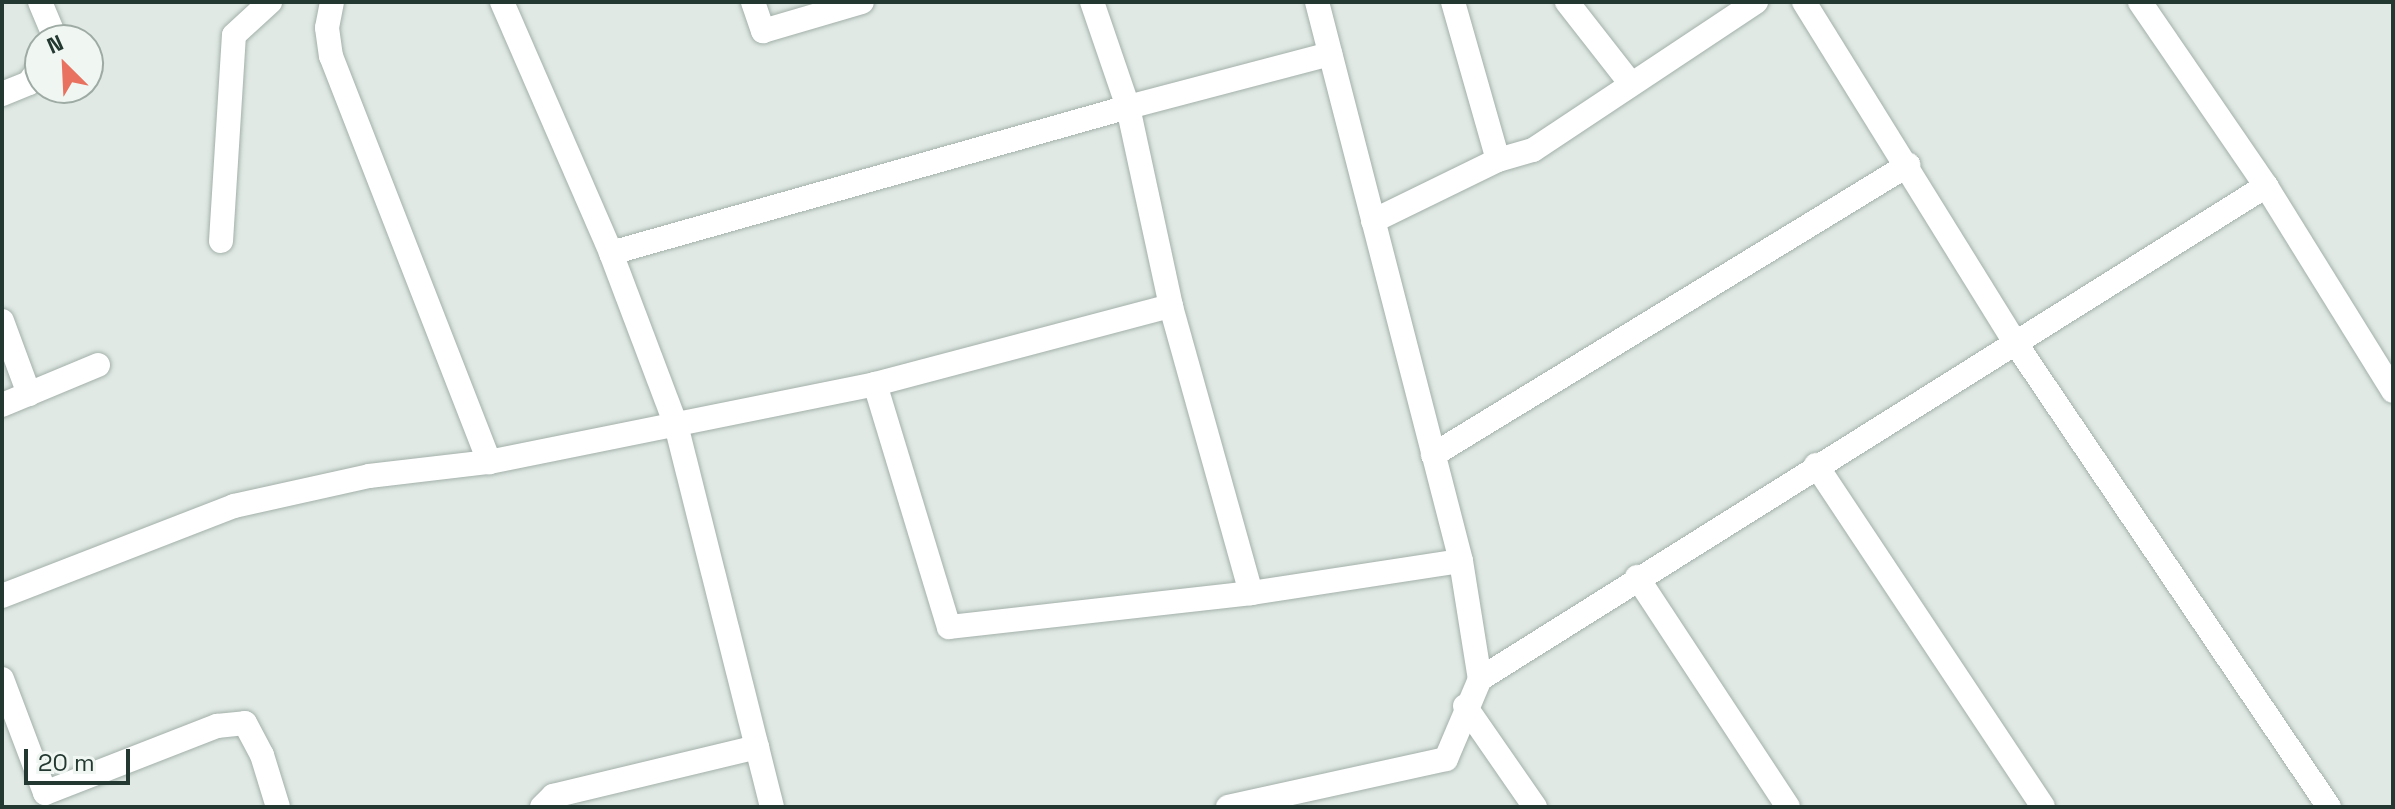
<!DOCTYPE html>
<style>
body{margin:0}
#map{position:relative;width:2395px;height:809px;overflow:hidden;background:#e0e9e4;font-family:"Space Grotesk",sans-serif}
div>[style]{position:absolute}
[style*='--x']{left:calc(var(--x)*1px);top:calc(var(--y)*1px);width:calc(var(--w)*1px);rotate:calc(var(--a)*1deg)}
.roads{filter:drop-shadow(0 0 2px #a3b0aa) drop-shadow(0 0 2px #a3b0aa)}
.street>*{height:24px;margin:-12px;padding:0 12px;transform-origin:12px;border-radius:12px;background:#fff}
.secondary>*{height:24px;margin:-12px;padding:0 12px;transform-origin:12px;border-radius:12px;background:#fff}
span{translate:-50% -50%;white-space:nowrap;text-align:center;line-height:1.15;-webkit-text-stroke:8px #f0f6f2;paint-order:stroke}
.frame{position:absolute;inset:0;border:4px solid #223830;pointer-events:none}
.north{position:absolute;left:24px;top:24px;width:80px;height:80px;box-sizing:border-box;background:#f0f6f2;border:2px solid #9eaaa4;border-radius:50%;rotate:336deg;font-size:22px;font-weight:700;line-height:32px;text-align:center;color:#223830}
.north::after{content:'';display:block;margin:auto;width:28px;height:36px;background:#e8725f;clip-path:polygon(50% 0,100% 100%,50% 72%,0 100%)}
.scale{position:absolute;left:24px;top:749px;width:106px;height:36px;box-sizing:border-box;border:4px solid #223830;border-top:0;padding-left:10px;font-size:24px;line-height:28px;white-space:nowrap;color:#223830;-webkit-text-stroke:6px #f0f6f2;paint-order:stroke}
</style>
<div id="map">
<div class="roads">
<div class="street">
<i style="--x:40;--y:2;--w:41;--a:67.2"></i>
<i style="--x:332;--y:2;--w:26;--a:101"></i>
<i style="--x:327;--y:28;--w:28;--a:82"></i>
<i style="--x:331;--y:56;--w:436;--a:68.7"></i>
<i style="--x:502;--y:2;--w:274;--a:66.5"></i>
<i style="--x:753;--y:2;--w:31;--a:71"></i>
<i style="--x:763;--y:31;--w:103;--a:-16.3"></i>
<i style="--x:1317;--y:2;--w:577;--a:75.55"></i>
<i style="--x:1461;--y:561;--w:120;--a:80.9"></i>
<i style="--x:1453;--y:2;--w:164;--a:74.1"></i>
<i style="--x:1567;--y:2;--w:104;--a:52"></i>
<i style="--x:1804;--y:2;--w:402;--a:58.2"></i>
<i style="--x:2016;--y:344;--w:559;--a:55.94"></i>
<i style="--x:2;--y:94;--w:29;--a:-22"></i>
<i style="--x:29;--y:83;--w:19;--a:-55"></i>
<i style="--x:1373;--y:221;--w:139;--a:-26"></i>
<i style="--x:1498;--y:160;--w:36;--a:-16"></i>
<i style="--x:1533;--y:150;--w:268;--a:-33.6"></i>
<i style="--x:221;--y:241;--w:206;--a:-86.4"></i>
<i style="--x:234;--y:35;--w:49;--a:-42.5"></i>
<i style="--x:2;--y:321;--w:78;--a:69.7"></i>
<i style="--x:875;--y:384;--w:254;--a:73.1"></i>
<i style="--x:949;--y:627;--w:304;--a:-6.4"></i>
<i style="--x:1251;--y:593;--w:212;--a:-8.7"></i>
<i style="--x:2;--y:405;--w:104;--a:-22.6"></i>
<i style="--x:1433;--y:455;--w:557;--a:-31.41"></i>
<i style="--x:1816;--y:465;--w:410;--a:56.4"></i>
<i style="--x:1637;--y:577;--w:275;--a:56.7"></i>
<i style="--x:1251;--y:593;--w:298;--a:-105.6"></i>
<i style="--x:1171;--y:306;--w:204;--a:-102.2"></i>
<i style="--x:1128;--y:107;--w:209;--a:-14.7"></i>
<i style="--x:2;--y:596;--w:249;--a:-21.2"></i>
<i style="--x:234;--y:506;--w:138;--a:-12.5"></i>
<i style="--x:369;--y:476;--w:121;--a:-6.7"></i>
<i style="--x:489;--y:462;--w:394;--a:-11.4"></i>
<i style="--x:875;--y:384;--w:306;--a:-14.8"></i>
<i style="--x:2;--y:679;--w:122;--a:69.3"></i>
<i style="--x:45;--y:793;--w:185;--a:-21.3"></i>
<i style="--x:217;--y:726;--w:28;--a:-6"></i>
<i style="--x:245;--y:723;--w:36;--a:62"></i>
<i style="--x:262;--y:755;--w:54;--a:72.9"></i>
<i style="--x:1465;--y:706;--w:123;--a:55.3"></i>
<i style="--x:542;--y:807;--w:16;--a:-45"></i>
<i style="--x:553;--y:796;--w:210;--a:-13.5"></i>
<i style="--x:772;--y:807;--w:394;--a:-104.1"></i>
<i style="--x:676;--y:425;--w:184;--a:-110.7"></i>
<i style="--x:611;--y:253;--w:537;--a:-15.77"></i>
<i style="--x:1128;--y:107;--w:111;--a:-108.9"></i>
<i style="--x:1228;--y:807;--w:223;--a:-12.4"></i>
<i style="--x:1446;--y:759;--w:87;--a:-67"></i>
<i style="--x:1480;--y:679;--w:928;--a:-32.1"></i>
</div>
<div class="secondary">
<i style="--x:2140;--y:2;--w:223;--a:55.6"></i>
<i style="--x:2266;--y:186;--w:241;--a:58.2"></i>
</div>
</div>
<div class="frame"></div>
<div class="north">N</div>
<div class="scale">20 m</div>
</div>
